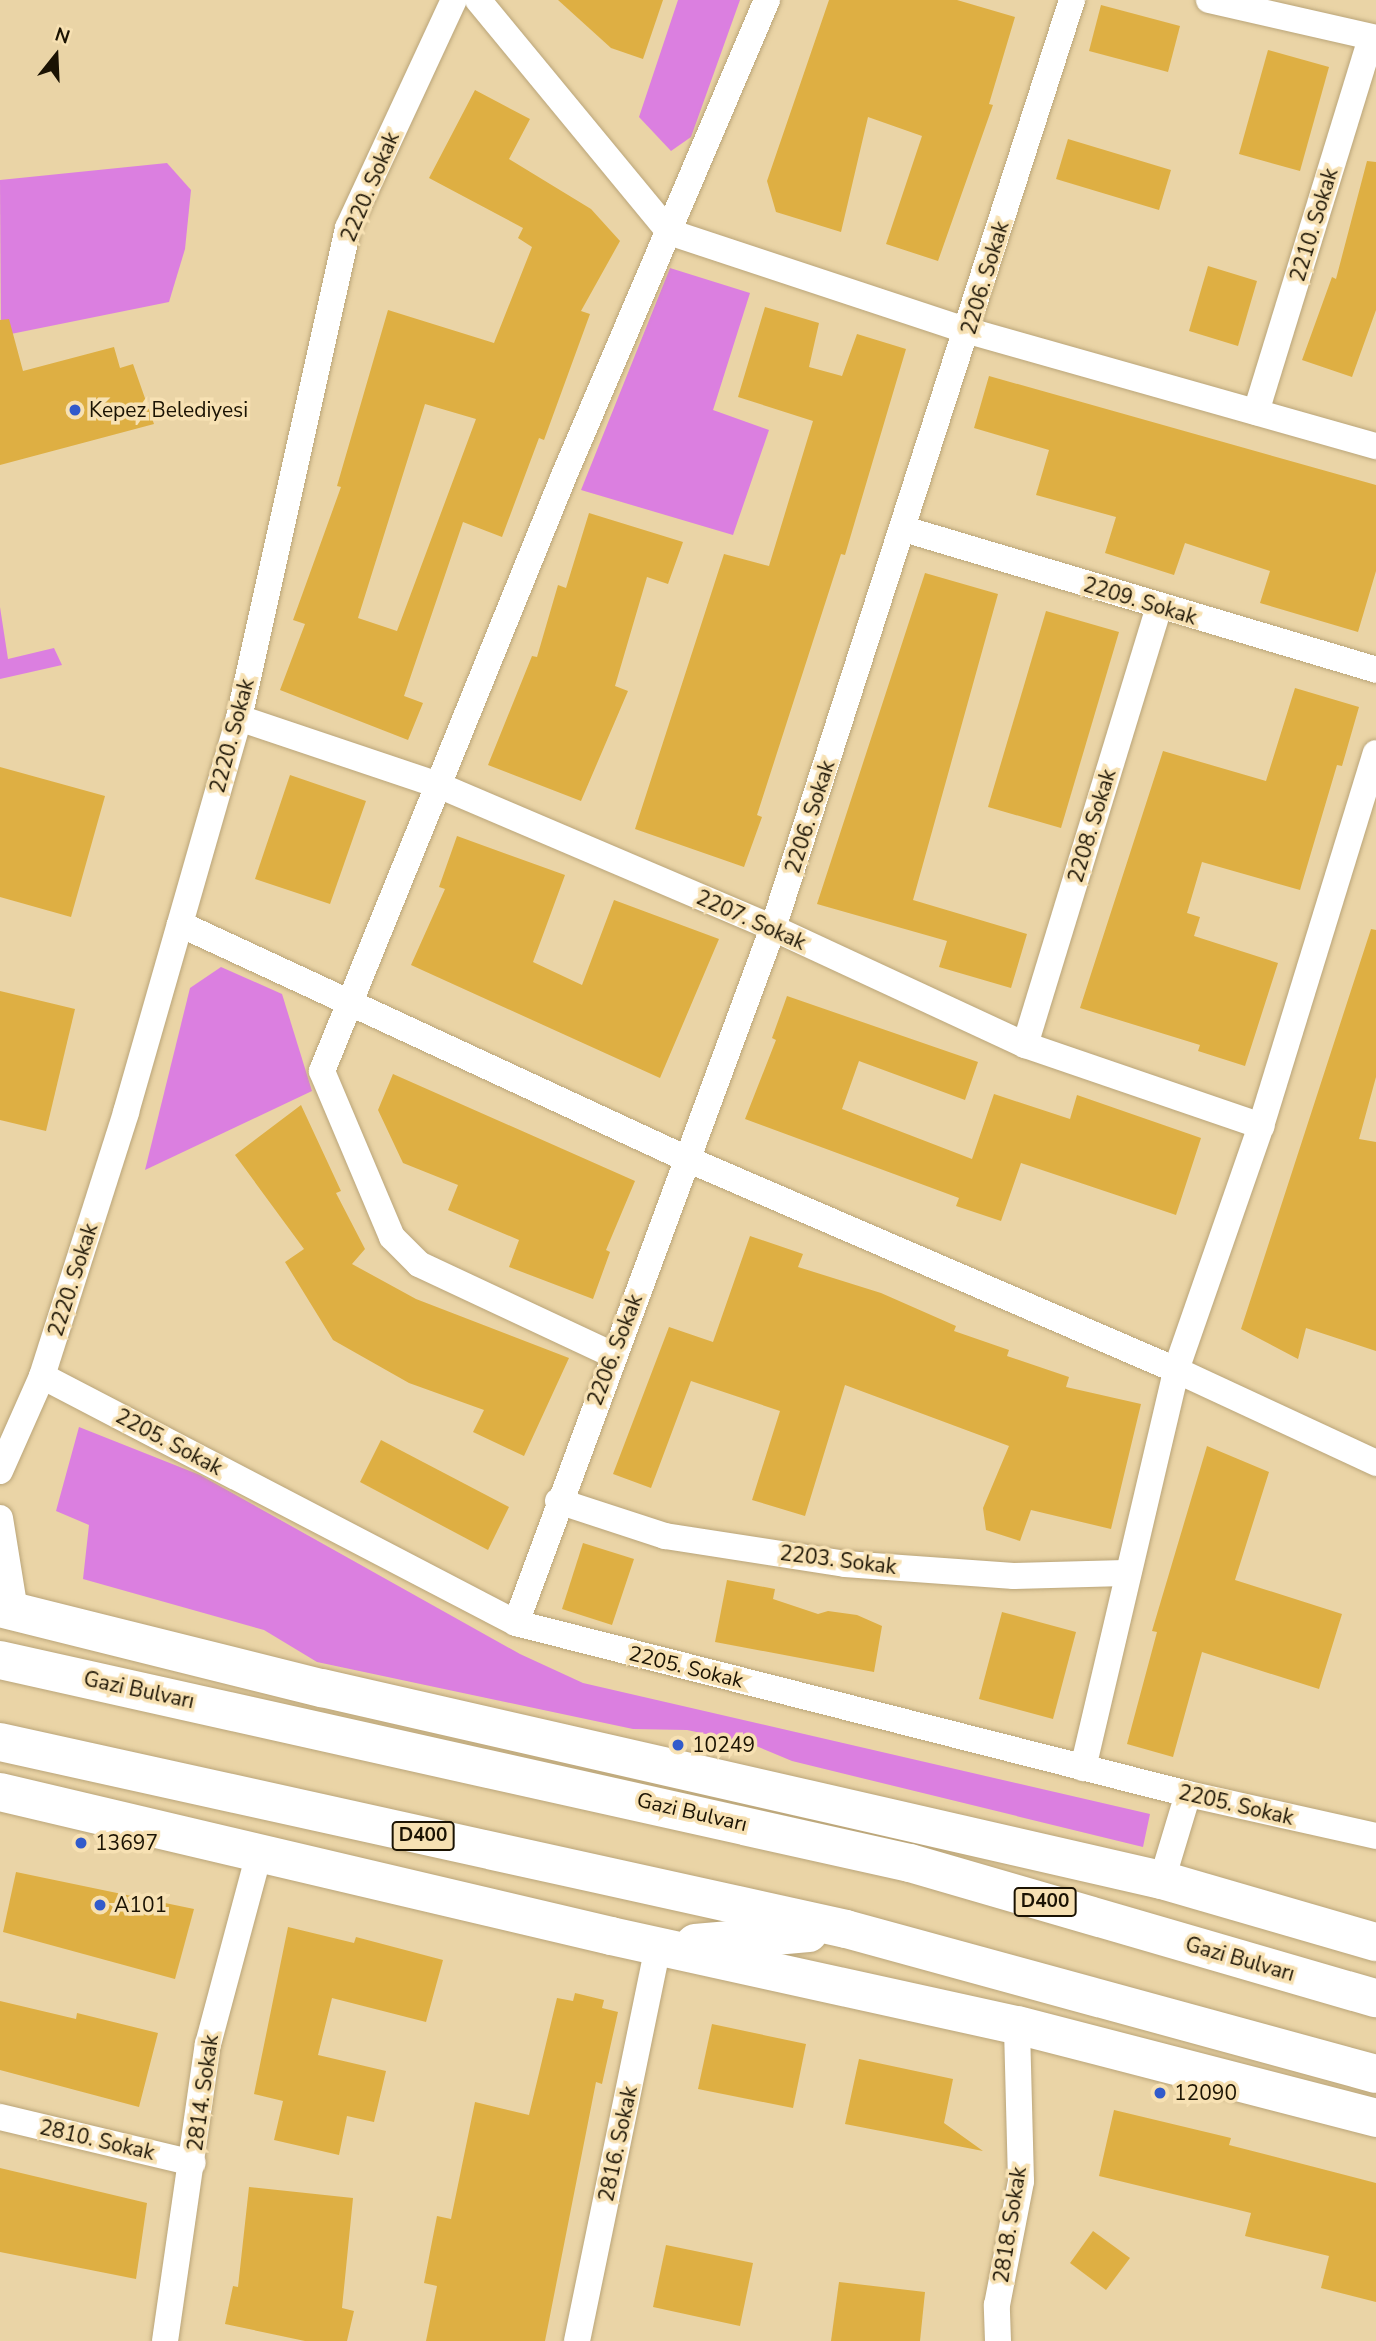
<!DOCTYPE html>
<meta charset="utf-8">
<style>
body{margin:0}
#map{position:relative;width:1376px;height:2341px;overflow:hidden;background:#ead4a6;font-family:"Nunito Sans",sans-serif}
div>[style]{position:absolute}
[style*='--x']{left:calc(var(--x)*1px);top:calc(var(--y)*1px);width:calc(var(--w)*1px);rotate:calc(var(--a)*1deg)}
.green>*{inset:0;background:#db7fe0}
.building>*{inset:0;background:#deaf43}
.roads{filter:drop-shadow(0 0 2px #baa579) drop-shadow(0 0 2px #baa579)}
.minor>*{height:26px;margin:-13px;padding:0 13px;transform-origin:13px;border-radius:13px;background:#fff}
.trunk>*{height:38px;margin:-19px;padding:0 19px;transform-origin:19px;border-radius:19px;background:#fff}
.dots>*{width:19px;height:19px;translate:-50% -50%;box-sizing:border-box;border:4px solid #f7e1b3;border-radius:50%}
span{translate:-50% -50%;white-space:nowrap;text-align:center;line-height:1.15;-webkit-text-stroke:7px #f7e1b3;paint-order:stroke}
.shield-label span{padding:2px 5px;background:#f7e1b3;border:2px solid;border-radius:5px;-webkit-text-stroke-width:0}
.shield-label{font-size:19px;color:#1b1303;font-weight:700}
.street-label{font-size:21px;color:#1b1303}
.poi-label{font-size:21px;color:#1b1303}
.left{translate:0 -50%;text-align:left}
.north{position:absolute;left:21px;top:21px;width:70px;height:70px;-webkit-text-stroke:5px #f7e1b3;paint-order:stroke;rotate:18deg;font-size:19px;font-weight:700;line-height:28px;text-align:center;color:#1b1303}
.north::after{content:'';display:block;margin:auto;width:24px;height:32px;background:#1b1303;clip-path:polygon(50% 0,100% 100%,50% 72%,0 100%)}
</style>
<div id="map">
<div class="green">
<i style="clip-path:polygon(678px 0,740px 0,691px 137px,671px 151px,639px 117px)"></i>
<i style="clip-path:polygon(167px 163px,191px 190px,185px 249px,169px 302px,1px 336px,0 180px)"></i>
<i style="clip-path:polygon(670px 268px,750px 293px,713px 410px,769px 430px,733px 535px,581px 490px)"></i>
<i style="clip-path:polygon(0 607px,8px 659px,54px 648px,62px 665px,0 679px)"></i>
<i style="clip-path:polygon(221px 967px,282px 994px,312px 1091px,145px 1170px,190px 988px)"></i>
<i style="clip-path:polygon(79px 1427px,200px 1475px,520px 1654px,583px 1683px,1150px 1814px,1143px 1847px,792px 1761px,749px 1743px,687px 1730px,633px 1729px,317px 1662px,264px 1630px,83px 1579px,89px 1525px,56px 1511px)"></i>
</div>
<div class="building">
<i style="clip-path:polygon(558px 0,663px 0,643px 59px,611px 48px)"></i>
<i style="clip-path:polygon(829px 0,957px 0,1015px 17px,989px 104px,993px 105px,938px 261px,886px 244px,922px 136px,868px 117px,841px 232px,776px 212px,767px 181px)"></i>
<i style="clip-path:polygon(1101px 5px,1180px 26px,1168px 72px,1089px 51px)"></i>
<i style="clip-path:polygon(1268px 50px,1329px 67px,1300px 171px,1239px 154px)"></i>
<i style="clip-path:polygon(evenodd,475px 90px,530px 119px,509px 159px,591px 209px,620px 241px,581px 311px,590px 314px,544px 440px,539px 438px,502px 537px,463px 522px,404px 696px,423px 703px,408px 740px,280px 690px,305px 624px,293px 620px,341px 487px,337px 486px,388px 310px,494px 343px,532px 247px,518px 238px,523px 228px,429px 178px,475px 90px,425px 404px,476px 419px,397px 631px,358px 618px,425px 404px)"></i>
<i style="clip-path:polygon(1068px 139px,1171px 170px,1159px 210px,1056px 179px)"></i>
<i style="clip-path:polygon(1367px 161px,1376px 162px,1376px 310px,1352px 377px,1302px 360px,1332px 277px,1336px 279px)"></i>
<i style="clip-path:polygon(1208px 266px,1257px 281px,1238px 346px,1189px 331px)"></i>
<i style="clip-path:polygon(765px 307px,819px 323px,809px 367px,842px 376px,857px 334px,906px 349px,845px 555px,841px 554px,757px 815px,762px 817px,744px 867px,635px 829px,724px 554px,769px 566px,813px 421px,738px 397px)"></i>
<i style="clip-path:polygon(9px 319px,23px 371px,114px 347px,120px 368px,133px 364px,154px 424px,0 465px,0 320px)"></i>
<i style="clip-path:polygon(989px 376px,1376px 485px,1376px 571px,1358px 632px,1260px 603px,1270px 571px,1185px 543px,1174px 575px,1105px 553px,1116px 517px,1036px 495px,1049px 450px,974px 428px)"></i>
<i style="clip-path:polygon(589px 513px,683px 542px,668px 584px,647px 577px,615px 686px,628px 691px,581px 801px,488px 765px,532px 656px,537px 657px,558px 585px,566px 588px)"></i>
<i style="clip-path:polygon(925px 573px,998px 594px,913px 900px,1027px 934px,1011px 988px,939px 967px,947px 941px,817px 904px)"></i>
<i style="clip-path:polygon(1046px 611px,1119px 632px,1061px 828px,988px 807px)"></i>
<i style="clip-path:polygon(1295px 688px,1359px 707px,1342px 766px,1337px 765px,1300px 890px,1202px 862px,1187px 913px,1200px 917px,1194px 936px,1278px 963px,1245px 1066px,1198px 1051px,1200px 1045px,1080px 1008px,1163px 751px,1266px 781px)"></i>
<i style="clip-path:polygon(0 767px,105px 796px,71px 917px,0 897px)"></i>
<i style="clip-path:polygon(290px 775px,366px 801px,330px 904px,255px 879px)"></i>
<i style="clip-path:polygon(457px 836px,565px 875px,533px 962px,582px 985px,614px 900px,719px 939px,660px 1078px,411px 965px,445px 889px,439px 887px)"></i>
<i style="clip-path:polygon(1371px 929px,1376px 930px,1376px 1077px,1359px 1139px,1376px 1142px,1376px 1351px,1306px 1328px,1298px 1359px,1241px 1329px)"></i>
<i style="clip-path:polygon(0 991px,75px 1009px,46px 1131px,0 1120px)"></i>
<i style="clip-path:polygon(787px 996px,978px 1062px,965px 1100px,859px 1061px,842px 1109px,972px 1159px,994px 1094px,1070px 1119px,1077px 1095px,1201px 1138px,1176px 1215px,1021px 1163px,1001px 1221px,956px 1206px,959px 1198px,745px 1119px,776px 1040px,772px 1038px)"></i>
<i style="clip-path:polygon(393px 1074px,635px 1181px,606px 1250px,610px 1252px,593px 1299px,509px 1267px,519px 1240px,448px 1210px,458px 1185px,403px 1163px,378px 1110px)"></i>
<i style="clip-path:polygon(301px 1105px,341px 1191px,336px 1193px,365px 1249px,352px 1264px,416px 1299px,569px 1358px,524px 1456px,473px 1432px,484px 1410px,409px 1383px,333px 1340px,285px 1262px,304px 1249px,235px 1155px)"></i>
<i style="clip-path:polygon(750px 1236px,803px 1254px,798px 1267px,881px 1293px,956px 1326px,954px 1331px,1009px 1350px,1007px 1356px,1069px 1377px,1066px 1387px,1141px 1404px,1111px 1529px,1031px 1510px,1020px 1541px,986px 1530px,983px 1508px,1009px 1446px,845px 1385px,805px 1516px,752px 1500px,780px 1411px,691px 1381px,651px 1488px,613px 1474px,669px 1327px,713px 1342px)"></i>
<i style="clip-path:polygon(381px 1440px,509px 1507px,488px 1550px,360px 1482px)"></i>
<i style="clip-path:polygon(1207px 1446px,1269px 1472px,1235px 1580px,1342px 1614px,1319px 1689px,1202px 1652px,1173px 1757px,1127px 1744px,1157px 1632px,1152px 1631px)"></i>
<i style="clip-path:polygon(583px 1543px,634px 1559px,612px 1625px,562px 1609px)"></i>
<i style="clip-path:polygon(727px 1580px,775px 1589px,773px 1599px,818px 1614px,828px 1611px,857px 1615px,882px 1626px,874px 1672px,715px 1642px)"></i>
<i style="clip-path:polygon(1002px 1612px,1076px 1632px,1053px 1719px,979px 1699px)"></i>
<i style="clip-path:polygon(16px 1872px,194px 1909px,175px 1979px,3px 1932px)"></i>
<i style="clip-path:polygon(288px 1927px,354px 1943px,356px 1937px,443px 1960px,426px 2022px,332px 1998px,318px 2055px,386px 2071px,374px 2122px,347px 2116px,339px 2155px,274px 2140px,283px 2101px,254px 2094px)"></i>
<i style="clip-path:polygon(575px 1993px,604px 2000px,602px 2008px,618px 2012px,602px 2084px,596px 2082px,545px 2341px,426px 2341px,437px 2286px,424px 2283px,437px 2216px,451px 2219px,475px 2102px,529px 2115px,557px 1998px,573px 2001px)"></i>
<i style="clip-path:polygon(0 2001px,76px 2019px,77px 2013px,158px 2033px,139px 2107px,0 2070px)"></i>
<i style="clip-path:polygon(712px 2024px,806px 2044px,793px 2108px,698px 2089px)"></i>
<i style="clip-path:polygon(859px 2059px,953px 2079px,944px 2123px,983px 2151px,845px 2124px)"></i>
<i style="clip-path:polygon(1114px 2110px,1231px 2138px,1229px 2145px,1376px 2183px,1376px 2302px,1321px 2288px,1329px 2256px,1245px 2236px,1251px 2213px,1099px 2176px)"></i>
<i style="clip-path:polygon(0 2168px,147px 2203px,136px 2279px,0 2252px)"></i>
<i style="clip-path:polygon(249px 2187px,353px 2198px,342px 2308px,354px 2311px,347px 2341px,305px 2341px,225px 2324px,233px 2286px,238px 2287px)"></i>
<i style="clip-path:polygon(1093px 2231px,1130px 2258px,1106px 2290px,1070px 2263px)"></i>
<i style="clip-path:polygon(666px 2245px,753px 2263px,740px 2326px,653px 2307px)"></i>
<i style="clip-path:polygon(839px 2282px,925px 2292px,920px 2341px,831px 2341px)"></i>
</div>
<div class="roads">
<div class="minor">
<i style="--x:478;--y:0;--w:301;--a:50.5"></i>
<i style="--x:669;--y:232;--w:316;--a:18.3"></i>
<i style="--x:969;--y:331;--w:423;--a:15.8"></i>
<i style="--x:1209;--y:0;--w:171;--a:12.8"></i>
<i style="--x:1256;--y:412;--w:391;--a:-72.9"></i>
<i style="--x:904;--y:529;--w:493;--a:16.6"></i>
<i style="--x:239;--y:718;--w:210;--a:18.6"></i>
<i style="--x:438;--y:785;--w:364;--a:23.1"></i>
<i style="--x:773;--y:928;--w:278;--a:24.9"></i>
<i style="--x:1025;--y:1045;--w:250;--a:18.9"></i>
<i style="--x:180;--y:924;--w:559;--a:24.87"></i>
<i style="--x:687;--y:1159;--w:533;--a:23.34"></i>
<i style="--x:1176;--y:1370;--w:221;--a:24.9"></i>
<i style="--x:1025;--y:1045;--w:458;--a:-73"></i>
<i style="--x:613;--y:1355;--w:214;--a:-154.9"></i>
<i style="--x:419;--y:1264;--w:38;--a:-135"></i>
<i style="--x:392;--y:1237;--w:180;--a:-112.9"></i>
<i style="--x:322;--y:1071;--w:640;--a:-67.88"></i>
<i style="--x:563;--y:478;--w:520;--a:-66.89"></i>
<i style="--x:42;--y:1376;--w:534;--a:27.52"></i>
<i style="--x:516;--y:1623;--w:693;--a:14.28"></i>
<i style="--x:1188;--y:1794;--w:193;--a:12.6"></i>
<i style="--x:0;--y:1471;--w:104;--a:-66.1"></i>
<i style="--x:42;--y:1376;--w:277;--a:-72.3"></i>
<i style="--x:126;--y:1112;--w:410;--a:-74"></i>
<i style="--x:239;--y:718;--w:502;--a:-77.46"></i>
<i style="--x:348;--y:228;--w:251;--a:-65.1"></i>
<i style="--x:558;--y:1501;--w:113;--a:18.1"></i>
<i style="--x:665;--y:1536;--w:182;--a:8.8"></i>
<i style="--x:845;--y:1564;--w:169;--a:4.1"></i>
<i style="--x:1014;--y:1576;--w:111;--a:-1.5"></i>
<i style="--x:0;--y:1518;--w:94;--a:80.8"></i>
<i style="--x:516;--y:1623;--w:741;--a:-69.71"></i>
<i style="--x:773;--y:928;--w:975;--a:-72.14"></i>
<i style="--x:1083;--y:1768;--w:409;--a:-76.8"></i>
<i style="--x:1176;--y:1370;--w:258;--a:-70.8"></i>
<i style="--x:1261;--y:1126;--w:390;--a:-72.9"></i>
<i style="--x:1162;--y:1880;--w:90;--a:-73.2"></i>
<i style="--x:0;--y:2117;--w:198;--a:13.4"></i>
<i style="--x:165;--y:2341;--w:300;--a:-81.8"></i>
<i style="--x:208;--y:2044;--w:201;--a:-75"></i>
<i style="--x:577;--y:2341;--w:402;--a:-78.4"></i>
<i style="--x:998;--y:2341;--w:36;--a:-92"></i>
<i style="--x:997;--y:2305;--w:126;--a:-79"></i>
<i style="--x:1021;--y:2181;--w:156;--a:-91.5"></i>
</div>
<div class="trunk">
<i style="--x:0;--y:1608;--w:332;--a:14"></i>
<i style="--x:322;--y:1688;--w:862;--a:12.88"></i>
<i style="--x:1162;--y:1880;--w:223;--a:16.2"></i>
<i style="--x:0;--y:1660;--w:932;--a:12.58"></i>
<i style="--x:910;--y:1863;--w:485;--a:16.2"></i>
<i style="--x:0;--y:1742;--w:866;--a:12.46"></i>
<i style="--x:846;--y:1929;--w:549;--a:15.3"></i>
<i style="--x:0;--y:1792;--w:628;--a:13.26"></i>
<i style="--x:611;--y:1936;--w:416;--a:12.4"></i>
<i style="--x:1017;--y:2025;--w:371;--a:14.5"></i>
<i style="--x:695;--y:1943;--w:114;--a:-5"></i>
</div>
</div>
<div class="dots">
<i style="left:75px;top:410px;background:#325bcb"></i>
<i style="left:678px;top:1745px;background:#325bcb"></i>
<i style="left:81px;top:1843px;background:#325bcb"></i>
<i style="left:100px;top:1905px;background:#325bcb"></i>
<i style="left:1160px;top:2093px;background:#325bcb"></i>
</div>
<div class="shield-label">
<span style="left:423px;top:1836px">D400</span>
<span style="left:1045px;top:1902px">D400</span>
</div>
<div class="street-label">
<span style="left:370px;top:187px;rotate:-67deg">2220. Sokak</span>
<span style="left:1314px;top:225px;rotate:-73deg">2210. Sokak</span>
<span style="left:985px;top:278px;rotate:-73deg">2206. Sokak</span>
<span style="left:1140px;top:601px;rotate:17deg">2209. Sokak</span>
<span style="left:232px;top:736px;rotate:-75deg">2220. Sokak</span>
<span style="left:810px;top:817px;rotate:-72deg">2206. Sokak</span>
<span style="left:1092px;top:826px;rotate:-73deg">2208. Sokak</span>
<span style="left:751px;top:920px;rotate:24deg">2207. Sokak</span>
<span style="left:73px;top:1280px;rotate:-72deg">2220. Sokak</span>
<span style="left:615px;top:1350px;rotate:-69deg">2206. Sokak</span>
<span style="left:169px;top:1442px;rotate:28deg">2205. Sokak</span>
<span style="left:838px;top:1560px;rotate:7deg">2203. Sokak</span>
<span style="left:686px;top:1667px;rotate:14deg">2205. Sokak</span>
<span style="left:139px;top:1690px;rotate:12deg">Gazi Bulvarı</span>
<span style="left:1236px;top:1805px;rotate:13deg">2205. Sokak</span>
<span style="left:692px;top:1812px;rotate:13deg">Gazi Bulvarı</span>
<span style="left:1240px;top:1959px;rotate:16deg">Gazi Bulvarı</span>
<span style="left:203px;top:2093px;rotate:-82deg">2814. Sokak</span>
<span style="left:97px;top:2140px;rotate:13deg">2810. Sokak</span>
<span style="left:618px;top:2144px;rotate:-78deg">2816. Sokak</span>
<span style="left:1010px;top:2225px;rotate:-81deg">2818. Sokak</span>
</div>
<div class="poi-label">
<span class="left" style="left:89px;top:410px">Kepez Belediyesi</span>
<span class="left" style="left:692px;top:1745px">10249</span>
<span class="left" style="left:95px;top:1843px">13697</span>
<span class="left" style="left:114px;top:1905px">A101</span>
<span class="left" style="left:1174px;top:2093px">12090</span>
</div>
<div class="north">N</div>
</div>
